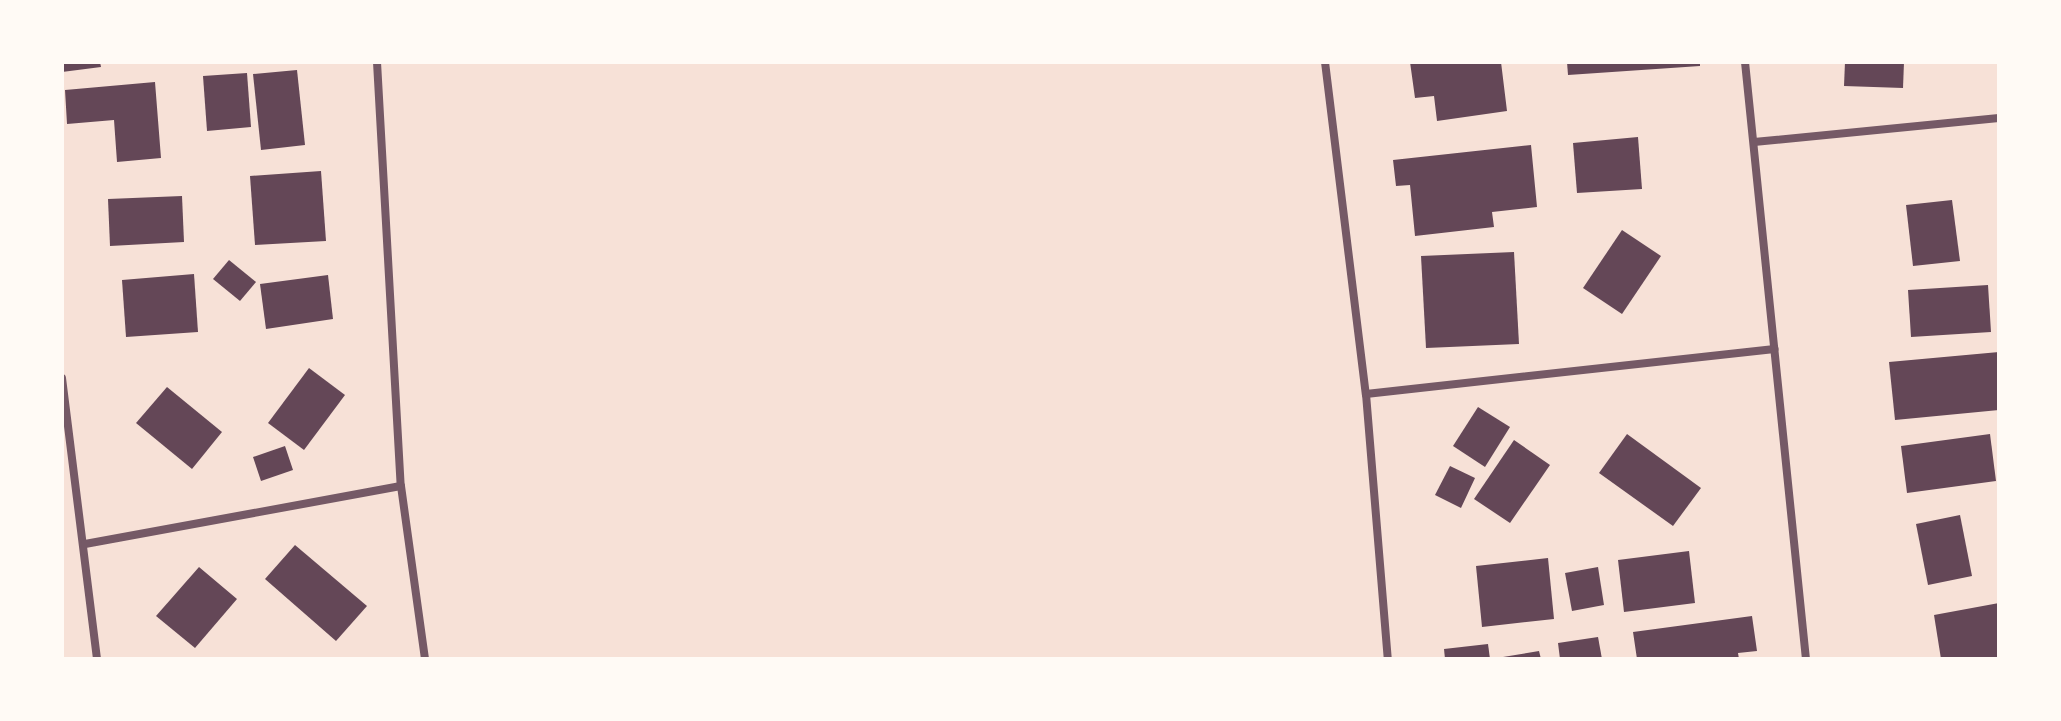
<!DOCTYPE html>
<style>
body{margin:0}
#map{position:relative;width:2061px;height:721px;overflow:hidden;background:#f7e1d7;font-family:"Archivo Narrow",sans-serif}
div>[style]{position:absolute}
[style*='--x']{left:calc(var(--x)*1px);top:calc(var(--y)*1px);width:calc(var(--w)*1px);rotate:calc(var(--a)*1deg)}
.building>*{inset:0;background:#644757}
.minor>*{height:8px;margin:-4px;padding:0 4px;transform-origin:4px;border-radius:4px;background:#755966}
span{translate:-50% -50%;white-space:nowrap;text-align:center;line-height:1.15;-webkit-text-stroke:6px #fffaf5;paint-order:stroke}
.frame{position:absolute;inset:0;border:64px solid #fffaf5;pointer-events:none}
</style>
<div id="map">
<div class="building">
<i style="clip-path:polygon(62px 62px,100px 62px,101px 67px,62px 72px)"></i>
<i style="clip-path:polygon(1410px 62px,1501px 62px,1507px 111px,1437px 121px,1434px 96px,1415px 98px)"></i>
<i style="clip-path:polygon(1567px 62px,1700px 62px,1700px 66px,1568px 75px)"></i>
<i style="clip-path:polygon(1845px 62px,1904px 62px,1903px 88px,1844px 86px)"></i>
<i style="clip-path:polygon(297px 70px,305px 145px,261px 150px,253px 74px)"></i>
<i style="clip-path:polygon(247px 73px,251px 127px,207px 131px,203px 76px)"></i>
<i style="clip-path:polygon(155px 82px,161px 158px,117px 162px,114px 120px,67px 124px,65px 90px)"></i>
<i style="clip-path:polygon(1638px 137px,1642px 189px,1577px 193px,1573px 143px)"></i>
<i style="clip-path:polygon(1531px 145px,1537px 207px,1492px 212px,1494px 227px,1415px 236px,1410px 185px,1396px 186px,1393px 160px)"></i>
<i style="clip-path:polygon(321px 171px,326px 241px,255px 245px,250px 176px)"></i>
<i style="clip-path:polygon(182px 196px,184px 242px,110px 246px,108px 199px)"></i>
<i style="clip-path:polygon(1952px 200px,1960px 261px,1913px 266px,1906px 205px)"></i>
<i style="clip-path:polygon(1622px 230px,1661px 256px,1622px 314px,1583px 288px)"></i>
<i style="clip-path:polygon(1514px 252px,1519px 344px,1426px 348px,1421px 256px)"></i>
<i style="clip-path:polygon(229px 260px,256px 282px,240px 301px,213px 279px)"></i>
<i style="clip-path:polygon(194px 274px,198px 332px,126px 337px,122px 280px)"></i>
<i style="clip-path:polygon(328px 275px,333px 319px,266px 329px,260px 284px)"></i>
<i style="clip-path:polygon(1988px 285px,1991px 332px,1911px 337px,1908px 290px)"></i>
<i style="clip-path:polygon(1999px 352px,1999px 410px,1895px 420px,1889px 362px)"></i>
<i style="clip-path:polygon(309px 368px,345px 395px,304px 450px,268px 423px)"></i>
<i style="clip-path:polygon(167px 387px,222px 432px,192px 469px,136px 423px)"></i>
<i style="clip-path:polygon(1478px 407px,1510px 427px,1485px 467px,1453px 446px)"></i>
<i style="clip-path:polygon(1627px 434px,1701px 488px,1673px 526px,1599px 473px)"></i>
<i style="clip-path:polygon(1990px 434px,1996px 481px,1907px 493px,1901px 446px)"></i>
<i style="clip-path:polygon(1514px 440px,1550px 465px,1510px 523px,1474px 499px)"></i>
<i style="clip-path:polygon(285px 446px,293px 470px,261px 481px,253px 457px)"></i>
<i style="clip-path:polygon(1450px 466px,1475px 478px,1461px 508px,1435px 495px)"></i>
<i style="clip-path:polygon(1960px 515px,1972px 576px,1928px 585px,1916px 524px)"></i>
<i style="clip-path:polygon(295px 545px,367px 606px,336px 641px,265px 579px)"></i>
<i style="clip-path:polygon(1689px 551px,1695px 603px,1624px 612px,1618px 560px)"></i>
<i style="clip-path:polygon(1548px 558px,1554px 619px,1482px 627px,1476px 566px)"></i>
<i style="clip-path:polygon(199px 567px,237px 599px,195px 648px,156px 616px)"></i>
<i style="clip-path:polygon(1598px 567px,1604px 605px,1572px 611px,1565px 573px)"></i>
<i style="clip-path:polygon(1999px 603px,1999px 658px,1941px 659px,1934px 615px)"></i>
<i style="clip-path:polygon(1752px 616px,1757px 651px,1738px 653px,1739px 659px,1637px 659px,1633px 632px)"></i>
<i style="clip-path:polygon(1598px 637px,1602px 659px,1560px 659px,1558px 643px)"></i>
<i style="clip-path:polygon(1488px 644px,1490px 659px,1445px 659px,1444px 649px)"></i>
<i style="clip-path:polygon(1539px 651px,1541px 659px,1503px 659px,1503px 657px)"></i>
</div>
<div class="minor">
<i style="--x:377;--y:62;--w:425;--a:86.8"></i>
<i style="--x:401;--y:486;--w:175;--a:82.1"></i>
<i style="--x:1325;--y:62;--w:335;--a:83"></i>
<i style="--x:1366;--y:394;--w:266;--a:85.3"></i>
<i style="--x:1745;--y:62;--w:600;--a:84.17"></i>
<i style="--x:1754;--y:142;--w:246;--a:-5.6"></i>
<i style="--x:62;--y:378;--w:283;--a:82.9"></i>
<i style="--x:1366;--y:394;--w:411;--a:-6.3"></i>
<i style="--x:85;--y:544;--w:321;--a:-10.4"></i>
</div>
<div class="frame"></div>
</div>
